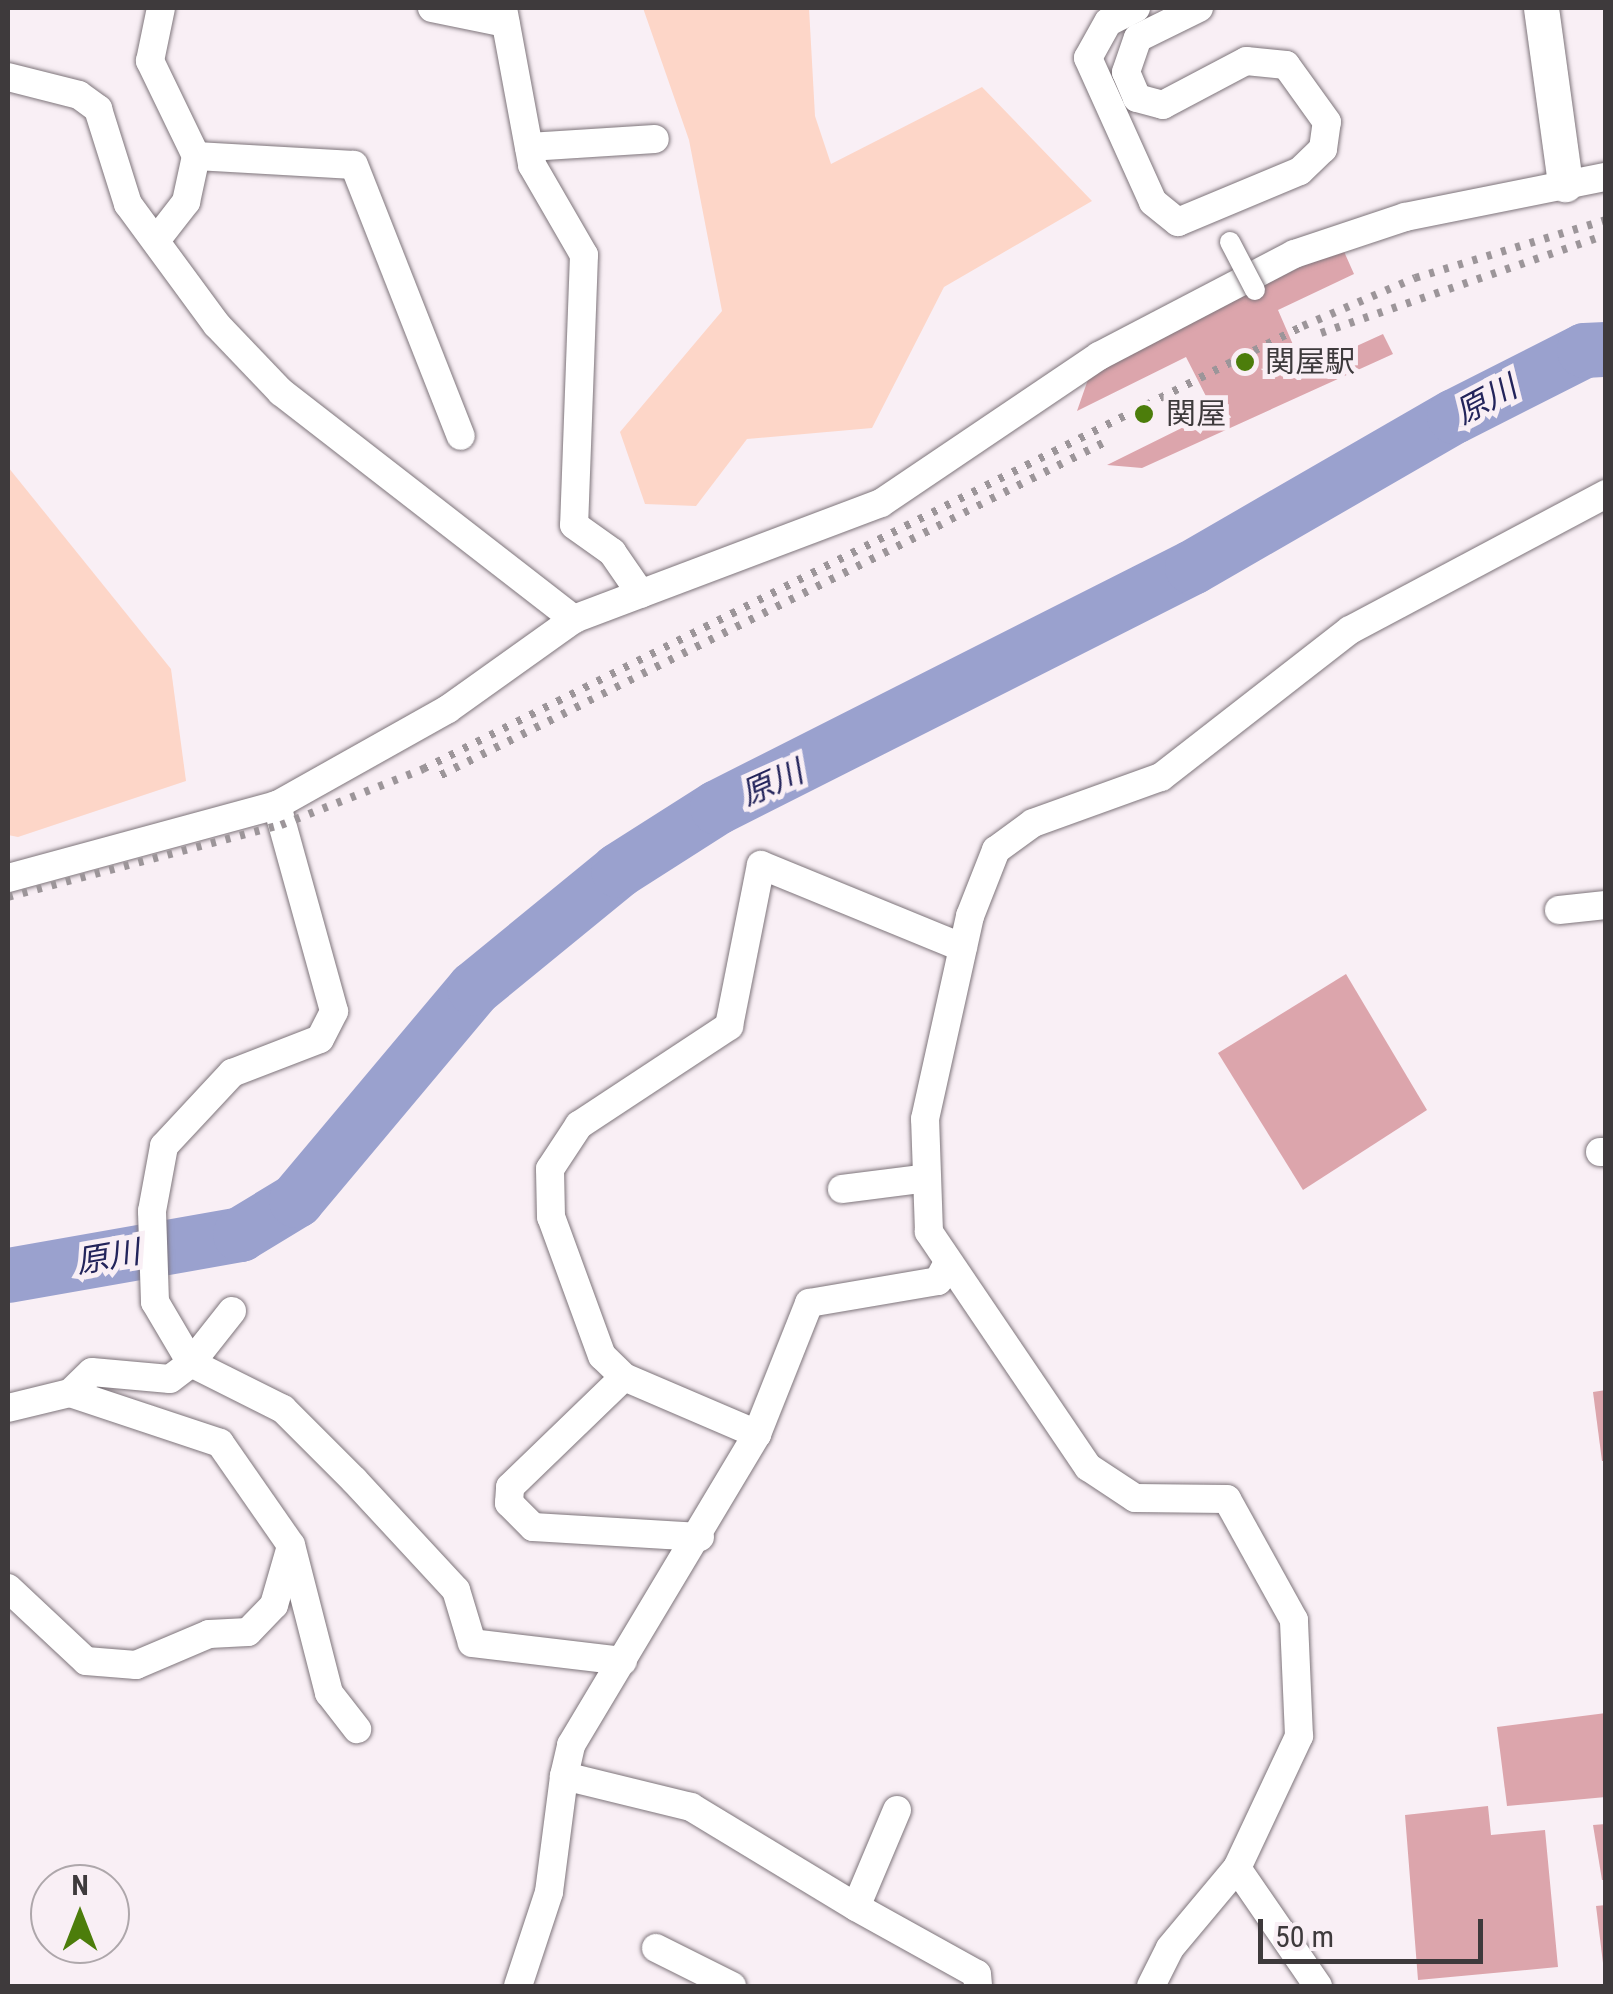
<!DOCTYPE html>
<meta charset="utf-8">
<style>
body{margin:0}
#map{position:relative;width:1613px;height:1994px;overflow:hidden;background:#f9eff5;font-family:"Roboto Condensed","Noto Sans JP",sans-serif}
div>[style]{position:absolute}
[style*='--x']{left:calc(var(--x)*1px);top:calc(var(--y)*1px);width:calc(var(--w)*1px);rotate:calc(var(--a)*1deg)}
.green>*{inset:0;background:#fdd6c8}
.river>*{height:55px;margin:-27.5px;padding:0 27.5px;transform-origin:27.5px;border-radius:27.5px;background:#9aa1ce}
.building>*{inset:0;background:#dca5ac}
.roads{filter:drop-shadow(0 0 2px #7e757b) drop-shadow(0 0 2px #7e757b)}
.minor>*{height:28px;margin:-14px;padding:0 14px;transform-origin:14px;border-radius:14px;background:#fff}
.tertiary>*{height:35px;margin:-17.5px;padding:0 17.5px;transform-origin:17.5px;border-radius:17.5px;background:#fff}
.rail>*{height:8px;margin-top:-4px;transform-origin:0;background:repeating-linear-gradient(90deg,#9c9599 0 5px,transparent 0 15px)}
.bridges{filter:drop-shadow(0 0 2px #7e757b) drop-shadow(0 0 2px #7e757b)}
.pedestrian-bridge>*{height:20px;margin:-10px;padding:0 10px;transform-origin:10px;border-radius:10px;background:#fff}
.dots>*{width:28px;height:28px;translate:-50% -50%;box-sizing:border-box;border:5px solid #f9eff5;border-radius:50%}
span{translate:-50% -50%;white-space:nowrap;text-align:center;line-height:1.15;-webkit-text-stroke:10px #f9eff5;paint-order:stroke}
.poi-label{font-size:30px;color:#3e3a3c}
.left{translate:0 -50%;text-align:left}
.water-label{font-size:32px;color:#23245b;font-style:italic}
.frame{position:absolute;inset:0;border:10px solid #3e3a3c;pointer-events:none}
.north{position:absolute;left:30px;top:1864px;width:100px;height:100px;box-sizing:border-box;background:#f9eff5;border:2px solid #aea7ab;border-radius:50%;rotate:0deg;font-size:28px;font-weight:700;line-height:40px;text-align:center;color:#3e3a3c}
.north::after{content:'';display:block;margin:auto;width:35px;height:45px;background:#4c7d0b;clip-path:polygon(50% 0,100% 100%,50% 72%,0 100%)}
.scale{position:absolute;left:1258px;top:1919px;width:225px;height:45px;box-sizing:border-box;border:5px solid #3e3a3c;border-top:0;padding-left:12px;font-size:30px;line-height:35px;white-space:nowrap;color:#3e3a3c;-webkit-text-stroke:8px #f9eff5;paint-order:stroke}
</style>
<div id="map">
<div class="green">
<i style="clip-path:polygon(643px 8px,809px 8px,815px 116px,831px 164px,982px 87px,1092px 201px,944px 287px,872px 428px,747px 439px,696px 506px,645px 504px,620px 432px,722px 311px,689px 140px)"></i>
<i style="clip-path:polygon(8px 467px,171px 669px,186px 781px,18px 837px,8px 835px)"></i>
</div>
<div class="river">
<i style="--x:8;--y:1275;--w:236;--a:-10"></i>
<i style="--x:240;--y:1234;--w:66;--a:-31.3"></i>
<i style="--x:296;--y:1200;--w:277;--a:-50"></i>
<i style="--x:474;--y:988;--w:186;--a:-39.3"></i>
<i style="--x:618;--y:870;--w:117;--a:-32.5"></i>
<i style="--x:717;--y:807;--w:532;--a:-26.81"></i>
<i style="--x:1192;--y:567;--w:302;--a:-30"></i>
<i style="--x:1454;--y:416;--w:146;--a:-26.9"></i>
<i style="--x:1584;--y:350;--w:22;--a:-3"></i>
</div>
<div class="building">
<i style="clip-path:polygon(1342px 247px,1354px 274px,1278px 310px,1304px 370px,1383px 334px,1393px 354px,1142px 468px,1107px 465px,1214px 412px,1186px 357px,1077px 411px,1092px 368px)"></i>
<i style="clip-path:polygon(1346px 974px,1427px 1110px,1303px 1190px,1218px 1053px)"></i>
<i style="clip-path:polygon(1606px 1390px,1606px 1461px,1602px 1461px,1593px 1392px)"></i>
<i style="clip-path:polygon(1606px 1713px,1606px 1797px,1507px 1806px,1497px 1727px)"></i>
<i style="clip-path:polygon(1488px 1806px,1491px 1835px,1545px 1830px,1558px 1967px,1418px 1980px,1405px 1815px)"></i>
<i style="clip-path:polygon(1606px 1824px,1606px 1880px,1602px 1880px,1593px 1825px)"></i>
<i style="clip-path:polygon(1606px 1905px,1606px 1963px,1603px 1963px,1596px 1906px)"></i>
</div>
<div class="roads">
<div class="minor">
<i style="--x:432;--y:8;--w:75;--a:11.6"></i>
<i style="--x:503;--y:8;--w:160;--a:79.5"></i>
<i style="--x:532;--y:165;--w:104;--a:60"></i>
<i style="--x:584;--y:255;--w:270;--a:92.1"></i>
<i style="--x:574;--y:525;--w:47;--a:35.4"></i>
<i style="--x:612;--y:552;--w:51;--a:55.4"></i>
<i style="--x:1136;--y:8;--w:31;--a:153"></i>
<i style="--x:1108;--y:22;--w:41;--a:119.1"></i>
<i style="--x:1088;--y:58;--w:158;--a:65.7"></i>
<i style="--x:1153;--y:202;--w:32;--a:39"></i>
<i style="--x:1178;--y:222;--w:132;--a:-22.7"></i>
<i style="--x:1300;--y:171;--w:32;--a:-44"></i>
<i style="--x:1323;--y:149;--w:27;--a:-82"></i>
<i style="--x:1327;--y:122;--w:70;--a:-125.7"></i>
<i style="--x:1286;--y:65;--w:40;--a:-174.3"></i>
<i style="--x:1246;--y:61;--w:94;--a:152.1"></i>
<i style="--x:1163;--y:105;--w:27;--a:-165"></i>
<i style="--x:1137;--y:98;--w:28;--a:-113"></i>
<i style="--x:1126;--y:72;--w:36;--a:-71"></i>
<i style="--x:1138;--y:38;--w:68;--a:-26.2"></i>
<i style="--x:8;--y:77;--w:73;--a:14.2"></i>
<i style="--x:79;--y:95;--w:24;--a:36"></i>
<i style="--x:98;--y:109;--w:100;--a:72.5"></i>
<i style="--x:128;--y:204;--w:150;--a:53.7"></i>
<i style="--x:217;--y:325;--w:93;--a:46.3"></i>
<i style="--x:281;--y:392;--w:371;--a:37.8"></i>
<i style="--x:529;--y:147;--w:126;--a:-3.6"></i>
<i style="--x:196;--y:156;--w:158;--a:3.3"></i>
<i style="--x:354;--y:165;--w:291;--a:68.5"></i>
<i style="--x:158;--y:238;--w:46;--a:-52.1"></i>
<i style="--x:186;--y:202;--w:47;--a:-77.7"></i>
<i style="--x:196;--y:156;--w:106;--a:-115.8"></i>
<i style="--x:150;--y:61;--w:54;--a:-78.3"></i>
<i style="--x:8;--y:878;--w:279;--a:-15.2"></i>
<i style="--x:277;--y:805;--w:196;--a:-29.3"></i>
<i style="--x:448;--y:709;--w:155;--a:-35.5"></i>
<i style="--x:574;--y:619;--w:328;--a:-20.7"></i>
<i style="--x:881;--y:503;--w:263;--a:-34"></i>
<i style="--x:1099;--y:356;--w:220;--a:-27.6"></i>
<i style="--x:1294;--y:254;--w:117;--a:-18.4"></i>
<i style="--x:1405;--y:217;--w:205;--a:-11.3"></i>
<i style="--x:1559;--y:910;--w:47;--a:-6.1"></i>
<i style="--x:1600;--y:1152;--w:6;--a:0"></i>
<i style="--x:842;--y:1189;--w:80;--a:-7.2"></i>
<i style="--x:232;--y:1311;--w:66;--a:128.3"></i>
<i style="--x:191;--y:1363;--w:103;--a:26.6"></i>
<i style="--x:283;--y:1409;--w:100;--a:45"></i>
<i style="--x:354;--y:1480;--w:150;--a:47.2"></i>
<i style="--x:456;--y:1590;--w:55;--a:73.2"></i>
<i style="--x:472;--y:1643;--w:152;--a:6.8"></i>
<i style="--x:624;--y:1377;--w:30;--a:-136"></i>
<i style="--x:602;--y:1356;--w:148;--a:-110.1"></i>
<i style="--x:551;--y:1217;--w:48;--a:-91.2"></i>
<i style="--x:550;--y:1169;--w:53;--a:-56.6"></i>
<i style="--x:579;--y:1125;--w:180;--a:-33.4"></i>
<i style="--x:729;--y:1026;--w:164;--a:-78.8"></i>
<i style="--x:761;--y:865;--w:218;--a:22.3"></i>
<i style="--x:70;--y:1393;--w:30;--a:-44"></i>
<i style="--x:92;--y:1372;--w:78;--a:5.1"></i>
<i style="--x:170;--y:1379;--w:26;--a:-37"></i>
<i style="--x:191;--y:1363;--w:71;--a:-120.5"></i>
<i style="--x:155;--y:1302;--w:91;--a:-91.9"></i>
<i style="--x:152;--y:1211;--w:66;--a:-79.5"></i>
<i style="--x:164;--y:1146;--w:100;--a:-47"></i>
<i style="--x:232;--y:1073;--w:94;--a:-21.1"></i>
<i style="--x:320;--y:1039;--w:31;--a:-63"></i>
<i style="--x:334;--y:1011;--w:214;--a:-105.5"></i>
<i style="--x:8;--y:1408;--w:64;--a:-13.6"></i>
<i style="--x:70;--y:1393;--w:158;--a:18.4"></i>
<i style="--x:220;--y:1443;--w:124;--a:55.2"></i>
<i style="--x:291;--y:1545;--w:153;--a:75.6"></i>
<i style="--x:329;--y:1693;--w:46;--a:52.1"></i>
<i style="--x:700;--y:1537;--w:167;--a:-176.6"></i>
<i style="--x:533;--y:1527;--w:34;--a:-135"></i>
<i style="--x:509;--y:1503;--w:16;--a:-86"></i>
<i style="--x:510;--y:1487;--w:158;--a:-44"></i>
<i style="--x:624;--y:1377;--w:145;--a:23.2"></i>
<i style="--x:757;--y:1434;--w:141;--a:-68.3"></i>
<i style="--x:809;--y:1303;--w:131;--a:-9.7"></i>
<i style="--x:938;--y:1281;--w:19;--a:-62"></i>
<i style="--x:8;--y:1588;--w:107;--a:43.1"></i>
<i style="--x:86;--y:1661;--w:50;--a:4.6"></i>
<i style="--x:136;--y:1665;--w:79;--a:-23"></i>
<i style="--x:209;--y:1634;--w:39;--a:-3"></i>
<i style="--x:248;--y:1632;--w:37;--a:-46"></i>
<i style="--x:274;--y:1605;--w:61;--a:-73.9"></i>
<i style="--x:564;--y:1776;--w:32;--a:-77"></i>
<i style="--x:571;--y:1745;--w:362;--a:-59.1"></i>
<i style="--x:897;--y:1810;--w:105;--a:112.9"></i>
<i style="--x:856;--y:1907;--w:138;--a:29"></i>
<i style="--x:977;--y:1974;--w:12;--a:85"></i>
<i style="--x:656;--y:1948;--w:85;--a:26.6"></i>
<i style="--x:518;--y:1986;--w:99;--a:-71.7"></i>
<i style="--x:549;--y:1892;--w:117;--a:-82.6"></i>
<i style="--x:564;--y:1776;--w:131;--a:13.7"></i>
<i style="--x:691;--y:1807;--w:193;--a:31.2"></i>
<i style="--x:1151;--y:1986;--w:42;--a:-63.4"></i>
<i style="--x:1170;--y:1948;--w:104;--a:-50.1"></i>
<i style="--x:1318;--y:1986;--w:143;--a:-124.5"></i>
<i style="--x:1237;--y:1868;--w:146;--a:-64.8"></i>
<i style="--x:1299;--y:1736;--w:116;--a:-92.5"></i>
<i style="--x:1294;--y:1620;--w:138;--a:-119"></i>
<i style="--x:1227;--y:1499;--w:92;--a:-179.4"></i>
<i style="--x:1135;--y:1498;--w:56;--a:-146.6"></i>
<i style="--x:1088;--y:1467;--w:284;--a:-124.1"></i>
<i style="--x:929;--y:1232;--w:113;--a:-92"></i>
<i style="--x:925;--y:1119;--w:208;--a:-77.5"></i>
<i style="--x:970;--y:916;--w:71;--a:-68.5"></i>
<i style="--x:996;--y:850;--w:46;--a:-36.1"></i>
<i style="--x:1033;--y:823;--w:136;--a:-19.8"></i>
<i style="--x:1161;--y:777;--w:239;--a:-37.9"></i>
<i style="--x:1350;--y:630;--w:290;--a:-28"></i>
</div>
<div class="tertiary">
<i style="--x:1541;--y:8;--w:178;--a:82.2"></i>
</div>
</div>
<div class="rail">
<i style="--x:1321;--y:333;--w:295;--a:-19"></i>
<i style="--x:441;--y:775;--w:745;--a:-26.63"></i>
<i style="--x:8;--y:897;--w:282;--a:-14.8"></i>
<i style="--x:281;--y:825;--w:153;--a:-21.5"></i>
<i style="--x:423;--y:769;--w:985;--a:-26.72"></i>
<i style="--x:1303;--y:326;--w:122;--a:-23.2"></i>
<i style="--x:1415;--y:278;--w:200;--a:-16.9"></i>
</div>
<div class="bridges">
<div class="pedestrian-bridge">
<i style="--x:1230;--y:242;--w:54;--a:62.5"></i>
</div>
</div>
<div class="dots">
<i style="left:1245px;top:362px;background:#4c7d0b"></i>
<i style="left:1144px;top:414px;background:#4c7d0b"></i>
</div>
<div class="poi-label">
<span class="left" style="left:1265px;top:362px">関屋駅</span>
<span class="left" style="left:1166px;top:414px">関屋</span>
</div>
<div class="water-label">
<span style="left:1486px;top:400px;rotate:-28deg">原川</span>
<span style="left:772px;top:783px;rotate:-24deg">原川</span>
<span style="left:108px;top:1257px;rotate:-10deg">原川</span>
</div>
<div class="frame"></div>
<div class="north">N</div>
<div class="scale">50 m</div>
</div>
